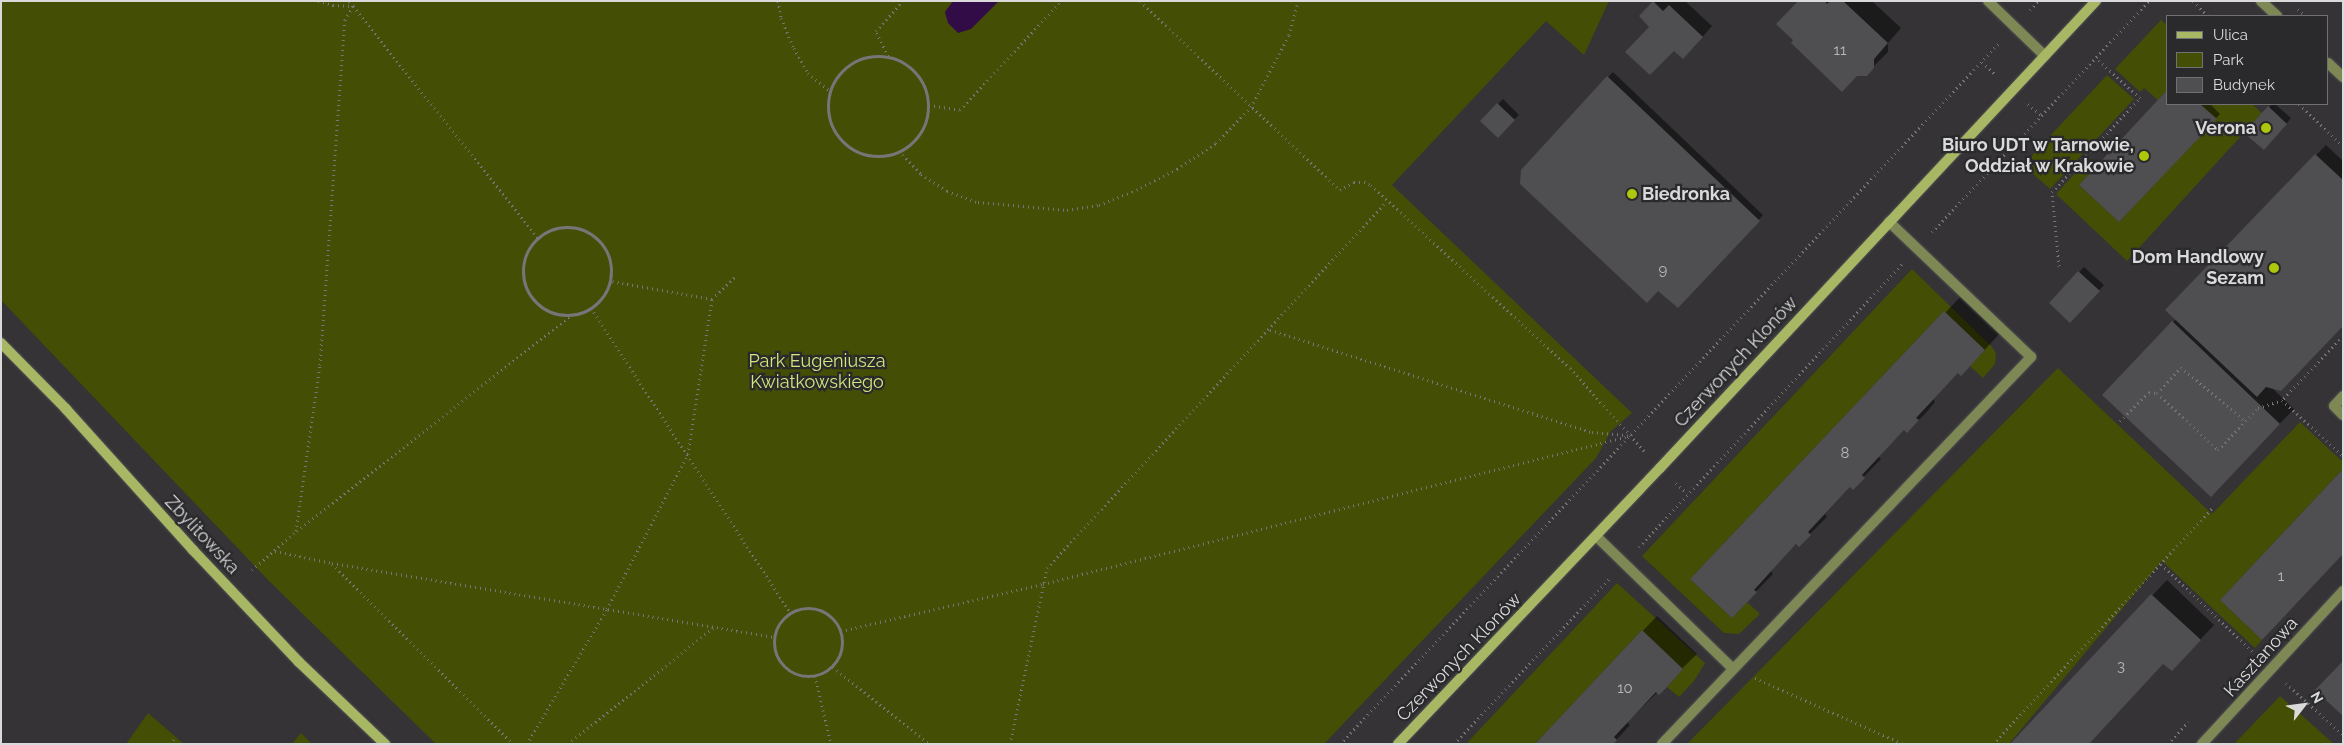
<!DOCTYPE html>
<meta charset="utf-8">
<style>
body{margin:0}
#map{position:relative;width:2344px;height:745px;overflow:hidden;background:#353336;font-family:Raleway,sans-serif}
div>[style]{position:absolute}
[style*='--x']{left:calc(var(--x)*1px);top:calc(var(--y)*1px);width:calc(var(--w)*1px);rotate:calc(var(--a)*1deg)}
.green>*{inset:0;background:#444e04}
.water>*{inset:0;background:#310c46}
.shadow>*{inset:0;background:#0007}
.building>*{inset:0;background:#4f4e50}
.path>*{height:3px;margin-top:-1.5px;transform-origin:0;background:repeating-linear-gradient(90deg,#777577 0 1px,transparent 0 5px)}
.path>.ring{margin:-1.5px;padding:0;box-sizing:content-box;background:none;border:3px solid #777577;border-radius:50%}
.roads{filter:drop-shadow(0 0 1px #535154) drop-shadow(0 0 1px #535154)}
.lane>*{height:10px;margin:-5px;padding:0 5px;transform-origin:5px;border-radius:5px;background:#7d8854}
.street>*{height:10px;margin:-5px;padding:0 5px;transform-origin:5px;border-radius:5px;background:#7d8854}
.secondary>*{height:10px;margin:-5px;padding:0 5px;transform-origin:5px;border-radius:5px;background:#a7b763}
.dots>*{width:14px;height:14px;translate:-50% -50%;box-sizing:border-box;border:2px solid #2a292c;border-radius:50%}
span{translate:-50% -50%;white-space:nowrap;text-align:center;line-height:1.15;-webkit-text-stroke:4.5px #2a292c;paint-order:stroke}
.number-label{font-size:15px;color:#b8b7b8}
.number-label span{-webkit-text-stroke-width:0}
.poi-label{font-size:18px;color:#dbdadb;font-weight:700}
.right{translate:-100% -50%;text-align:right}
.left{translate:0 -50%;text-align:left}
.park-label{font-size:18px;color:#d1e67c}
.street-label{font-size:18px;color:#dbdadb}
.frame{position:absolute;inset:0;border:2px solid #dbdadb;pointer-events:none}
.legend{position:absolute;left:2166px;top:15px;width:162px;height:90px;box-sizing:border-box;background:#2a292c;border:1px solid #717072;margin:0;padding:6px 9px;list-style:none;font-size:15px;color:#dbdadb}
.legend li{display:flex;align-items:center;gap:10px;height:25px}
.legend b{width:25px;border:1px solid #717072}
.north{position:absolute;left:2279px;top:680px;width:50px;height:50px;-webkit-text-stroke:4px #2a292c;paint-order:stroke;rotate:60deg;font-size:14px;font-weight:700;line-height:20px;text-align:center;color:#dbdadb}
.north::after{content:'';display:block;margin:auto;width:18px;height:22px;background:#dbdadb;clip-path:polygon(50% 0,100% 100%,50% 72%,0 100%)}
</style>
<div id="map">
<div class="green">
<i style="clip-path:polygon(1px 1px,1609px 1px,1584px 55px,1546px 21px,1392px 185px,1632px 413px,1611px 431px,1596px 458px,1324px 744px,436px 744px,269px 581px,1px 300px)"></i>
<i style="clip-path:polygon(2161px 20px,2168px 26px,2168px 89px,2158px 100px,2144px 88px,2140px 92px,2115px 69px)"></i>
<i style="clip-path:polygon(2107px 75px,2134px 99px,2050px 189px,2023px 165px)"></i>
<i style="clip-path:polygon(2200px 104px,2252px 104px,2262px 113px,2127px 261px,2056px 194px,2086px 161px,2094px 169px,2079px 185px,2119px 222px,2216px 119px)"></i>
<i style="clip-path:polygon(1912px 269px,1992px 347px,1996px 353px,1995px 364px,1983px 378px,1970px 366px,1985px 350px,1944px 311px,1690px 579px,1732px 618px,1747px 602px,1760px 614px,1739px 634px,1724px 633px,1642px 556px)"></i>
<i style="clip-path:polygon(2058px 368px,2212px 514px,2300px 422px,2343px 462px,2343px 469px,2220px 600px,2262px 640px,2255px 648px,2162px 561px,2009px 744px,1687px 744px)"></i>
<i style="clip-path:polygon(1617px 583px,1705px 663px,1694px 681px,1679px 697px,1667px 687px,1683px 669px,1642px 630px,1535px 744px,1466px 744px)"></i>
<i style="clip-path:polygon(2280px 696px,2334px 744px,2234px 744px)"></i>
<i style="clip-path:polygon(148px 713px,184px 744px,126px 744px)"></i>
<i style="clip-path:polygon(301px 733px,312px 744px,292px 744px)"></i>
</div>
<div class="water">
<i style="clip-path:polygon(953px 1px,999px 1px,971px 29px,958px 33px,948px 23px,945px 12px)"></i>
</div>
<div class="shadow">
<i style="clip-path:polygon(1654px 1px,1685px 1px,1712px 26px,1693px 48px,1651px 27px,1641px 16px)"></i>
<i style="clip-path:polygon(1800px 1px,1872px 1px,1901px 28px,1888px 43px,1888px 52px,1866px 74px)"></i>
<i style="clip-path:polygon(1613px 72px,1763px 215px,1678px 307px,1658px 289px,1608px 77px)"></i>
<i style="clip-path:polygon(1503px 99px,1519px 115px,1498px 136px,1482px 121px)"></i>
<i style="clip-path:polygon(2168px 104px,2210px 104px,2220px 114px,2119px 220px)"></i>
<i style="clip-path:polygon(2272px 104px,2275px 104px,2291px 118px,2269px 144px,2246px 133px)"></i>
<i style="clip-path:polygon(2326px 145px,2343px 161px,2343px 325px,2271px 387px,2294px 409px,2225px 481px,2104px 395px,2176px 319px,2167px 310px)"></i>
<i style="clip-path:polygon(2084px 267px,2104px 285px,2070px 321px,2050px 303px)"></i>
<i style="clip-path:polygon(1963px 294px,2002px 331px,1979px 356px,1959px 372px,1933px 399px,1935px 402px,1925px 414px,1907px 431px,1905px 429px,1878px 456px,1881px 459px,1853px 488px,1851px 486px,1825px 514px,1827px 517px,1799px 545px,1797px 543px,1771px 571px,1773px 574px,1749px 599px,1692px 579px)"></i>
<i style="clip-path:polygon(2167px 580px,2214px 625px,2186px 655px,2164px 662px,2012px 744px)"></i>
<i style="clip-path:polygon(1657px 616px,1697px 654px,1627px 722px,1630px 725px,1620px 736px,1612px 744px,1536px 744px)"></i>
</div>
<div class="building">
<i style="clip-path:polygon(1653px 1px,1663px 11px,1669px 5px,1703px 37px,1683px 59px,1674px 51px,1650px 75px,1625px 52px,1649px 27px,1639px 16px)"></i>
<i style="clip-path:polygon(1798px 1px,1825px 1px,1827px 4px,1830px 1px,1843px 1px,1888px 43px,1874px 59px,1874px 68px,1867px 76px,1857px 76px,1842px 92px,1791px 43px,1793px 40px,1776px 24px)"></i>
<i style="clip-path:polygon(1607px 76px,1760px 221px,1678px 308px,1658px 291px,1647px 303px,1520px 184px,1521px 170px)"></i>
<i style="clip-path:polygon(2168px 89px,2168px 104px,2200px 104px,2217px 119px,2119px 222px,2079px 185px)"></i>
<i style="clip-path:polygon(1497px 103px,1515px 120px,1498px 138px,1480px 121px)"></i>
<i style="clip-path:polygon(2268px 106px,2287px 124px,2264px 150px,2244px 133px)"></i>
<i style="clip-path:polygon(2315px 154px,2343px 180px,2343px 326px,2281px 391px,2266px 387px,2257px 397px,2165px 310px)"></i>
<i style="clip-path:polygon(2078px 271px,2100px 291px,2070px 323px,2049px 303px)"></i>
<i style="clip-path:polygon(1944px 311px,1985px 350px,1961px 376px,1958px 373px,1916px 418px,1919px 420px,1907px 433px,1904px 430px,1862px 475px,1865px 478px,1853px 490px,1850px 487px,1808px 532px,1811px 535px,1799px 547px,1796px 544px,1754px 590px,1757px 592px,1732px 618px,1690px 579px)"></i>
<i style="clip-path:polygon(2172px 321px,2280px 424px,2211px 497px,2102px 395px)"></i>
<i style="clip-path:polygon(2343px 469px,2343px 554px,2262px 640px,2220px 600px)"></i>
<i style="clip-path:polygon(2151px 594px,2201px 640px,2172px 671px,2163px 664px,2089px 744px,2010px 744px)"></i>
<i style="clip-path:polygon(1642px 630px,1683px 669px,1667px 687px,1659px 695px,1656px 692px,1614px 737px,1617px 740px,1613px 744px,1535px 744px)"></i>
<i style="clip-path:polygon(2343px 661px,2343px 716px,2315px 690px)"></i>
</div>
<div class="path">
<i style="--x:318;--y:1;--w:16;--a:15"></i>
<i style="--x:333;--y:5;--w:20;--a:3"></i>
<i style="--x:353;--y:6;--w:6;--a:-129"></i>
<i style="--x:778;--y:1;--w:17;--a:80"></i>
<i style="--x:781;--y:18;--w:33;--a:67"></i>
<i style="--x:794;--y:48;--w:29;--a:61"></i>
<i style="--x:808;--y:73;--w:28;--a:39"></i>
<i style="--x:1140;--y:1;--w:275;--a:43.4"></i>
<i style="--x:1340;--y:190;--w:16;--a:-30"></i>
<i style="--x:1354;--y:182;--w:10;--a:0"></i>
<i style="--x:1364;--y:182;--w:8;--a:23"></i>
<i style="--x:1371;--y:185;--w:270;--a:42.6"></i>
<i style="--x:1570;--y:368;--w:113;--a:48.2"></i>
<i style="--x:2193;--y:1;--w:21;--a:45"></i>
<i style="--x:2298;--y:9;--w:11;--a:41"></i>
<i style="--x:2030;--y:10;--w:12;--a:-48"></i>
<i class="ring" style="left:828px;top:56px;width:97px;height:97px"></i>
<i style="--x:888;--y:56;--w:28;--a:-116"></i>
<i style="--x:876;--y:31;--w:40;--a:-48"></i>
<i style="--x:1982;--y:62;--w:19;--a:43"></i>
<i style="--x:2028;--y:104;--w:17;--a:40"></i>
<i style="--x:2299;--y:104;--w:61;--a:43.7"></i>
<i style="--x:929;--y:105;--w:31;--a:9"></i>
<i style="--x:960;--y:110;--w:149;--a:-47.2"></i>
<i style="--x:899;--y:151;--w:32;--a:46"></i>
<i style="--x:921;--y:174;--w:31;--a:33"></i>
<i style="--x:947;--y:191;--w:33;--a:20"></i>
<i style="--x:978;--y:202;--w:89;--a:5.1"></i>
<i style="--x:1067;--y:210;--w:32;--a:-9"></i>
<i style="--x:1099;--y:205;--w:35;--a:-22"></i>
<i style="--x:1132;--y:192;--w:51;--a:-27.1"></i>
<i style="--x:1177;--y:169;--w:47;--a:-33.7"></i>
<i style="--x:1216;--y:143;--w:50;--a:-45.8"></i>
<i style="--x:1251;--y:107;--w:81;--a:-62.2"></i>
<i style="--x:1289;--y:35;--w:35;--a:-75"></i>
<i class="ring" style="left:523px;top:227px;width:85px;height:85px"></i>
<i style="--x:1932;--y:232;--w:317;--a:-46.8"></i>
<i style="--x:2059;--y:266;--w:74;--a:-95.4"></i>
<i style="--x:2052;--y:192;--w:129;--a:-46.9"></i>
<i style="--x:2140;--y:98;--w:59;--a:-137.7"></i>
<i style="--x:712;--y:299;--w:32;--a:-44"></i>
<i style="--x:591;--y:308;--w:363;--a:56.8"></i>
<i style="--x:1270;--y:330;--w:338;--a:17.6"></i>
<i style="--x:1592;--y:432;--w:36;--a:5"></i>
<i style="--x:2343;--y:336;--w:88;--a:133.6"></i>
<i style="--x:2282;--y:400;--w:83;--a:42.6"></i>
<i style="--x:2157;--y:393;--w:35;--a:-47"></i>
<i style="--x:2181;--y:367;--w:84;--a:40.2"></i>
<i style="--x:2120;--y:421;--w:41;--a:-45"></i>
<i style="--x:2149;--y:392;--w:8;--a:7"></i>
<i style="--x:2157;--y:393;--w:83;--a:43.1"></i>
<i style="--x:2218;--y:450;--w:58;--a:-46.4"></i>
<i style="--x:2258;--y:408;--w:25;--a:-18"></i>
<i style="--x:1676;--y:483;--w:15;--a:42"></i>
<i style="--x:297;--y:531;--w:347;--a:-38.2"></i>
<i style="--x:1639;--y:547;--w:386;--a:-47.1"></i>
<i style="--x:275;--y:551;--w:58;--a:11.9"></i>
<i style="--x:332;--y:563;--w:447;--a:9.5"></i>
<i style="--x:332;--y:564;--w:255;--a:44.8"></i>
<i style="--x:2161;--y:564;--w:129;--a:43.7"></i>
<i style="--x:252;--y:570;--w:59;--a:-41.6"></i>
<i style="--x:296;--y:531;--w:168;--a:-81.8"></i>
<i style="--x:320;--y:365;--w:346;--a:-85.9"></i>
<i style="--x:345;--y:20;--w:16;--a:-60"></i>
<i style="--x:353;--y:6;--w:297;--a:51.4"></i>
<i class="ring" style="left:774px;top:608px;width:65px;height:65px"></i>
<i style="--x:841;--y:631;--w:207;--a:-13.1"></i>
<i style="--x:1043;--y:584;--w:604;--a:-14.17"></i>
<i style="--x:833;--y:667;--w:123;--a:38.7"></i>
<i style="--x:815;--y:676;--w:70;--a:76.8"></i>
<i style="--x:1755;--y:678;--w:162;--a:24"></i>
<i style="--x:2286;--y:683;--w:77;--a:42.4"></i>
<i style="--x:170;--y:744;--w:6;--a:-51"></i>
<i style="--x:527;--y:744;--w:157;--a:-59.3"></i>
<i style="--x:607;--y:609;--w:175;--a:-62.4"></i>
<i style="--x:688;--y:454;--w:157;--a:-81.2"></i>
<i style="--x:712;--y:299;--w:103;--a:-169.9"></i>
<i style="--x:568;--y:744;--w:187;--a:-38.7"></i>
<i style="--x:1010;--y:744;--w:180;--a:-78.1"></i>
<i style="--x:1047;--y:568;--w:500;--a:-47.19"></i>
<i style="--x:1340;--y:744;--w:964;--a:-46.77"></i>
<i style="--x:1454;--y:744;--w:226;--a:-46.8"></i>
<i style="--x:1993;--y:744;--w:323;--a:-47.1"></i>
<i style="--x:2168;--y:744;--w:30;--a:-48"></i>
</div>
<div class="roads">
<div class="lane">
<i style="--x:1596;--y:536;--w:190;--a:44.1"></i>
<i style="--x:1662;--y:744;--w:535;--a:-46.36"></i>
<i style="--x:2031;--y:357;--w:196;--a:-136.4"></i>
</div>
<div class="street">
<i style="--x:1988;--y:1;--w:79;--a:44"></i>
<i style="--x:2261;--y:1;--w:22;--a:43"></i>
<i style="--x:2328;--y:63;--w:21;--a:43"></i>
<i style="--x:2343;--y:396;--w:13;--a:132"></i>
<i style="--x:2334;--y:406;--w:13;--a:45"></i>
<i style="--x:2202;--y:744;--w:208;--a:-47.3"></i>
</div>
<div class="secondary">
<i style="--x:1;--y:343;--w:93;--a:45.4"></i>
<i style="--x:66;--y:409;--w:190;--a:48"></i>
<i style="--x:193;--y:550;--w:154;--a:46.6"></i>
<i style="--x:299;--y:662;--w:119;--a:43.6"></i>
<i style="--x:1398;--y:744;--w:381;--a:-46.5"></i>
<i style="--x:1660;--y:468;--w:639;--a:-46.97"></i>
</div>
</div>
<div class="dots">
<i style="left:2266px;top:128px;background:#aec60b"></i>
<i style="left:2144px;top:156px;background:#aec60b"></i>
<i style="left:1632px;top:194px;background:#aec60b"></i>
<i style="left:2274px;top:268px;background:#aec60b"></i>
</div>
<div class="number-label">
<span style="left:1840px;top:51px">11</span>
<span style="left:1663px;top:271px">9</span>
<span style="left:1845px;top:454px">8</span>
<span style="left:2281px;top:577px">1</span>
<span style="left:2121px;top:667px">3</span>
<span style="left:1625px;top:689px">10</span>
</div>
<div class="poi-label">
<span class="right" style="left:2256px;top:128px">Verona</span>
<span class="right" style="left:2134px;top:156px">Biuro UDT w Tarnowie,<br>Oddział w Krakowie</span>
<span class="left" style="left:1642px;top:194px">Biedronka</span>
<span class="right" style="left:2264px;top:268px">Dom Handlowy<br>Sezam</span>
</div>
<div class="park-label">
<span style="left:817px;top:372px">Park Eugeniusza<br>Kwiatkowskiego</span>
</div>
<div class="street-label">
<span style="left:1736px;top:362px;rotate:-47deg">Czerwonych Klonów</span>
<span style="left:202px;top:535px;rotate:47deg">Zbylitowska</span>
<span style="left:1459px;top:657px;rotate:-46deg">Czerwonych Klonów</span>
<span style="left:2261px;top:657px;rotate:-48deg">Kasztanowa</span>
</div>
<div class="frame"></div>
<ul class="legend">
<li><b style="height:6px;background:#a7b763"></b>Ulica</li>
<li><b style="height:14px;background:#444e04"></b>Park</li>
<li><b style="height:14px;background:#4f4e50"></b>Budynek</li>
</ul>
<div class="north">N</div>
</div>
